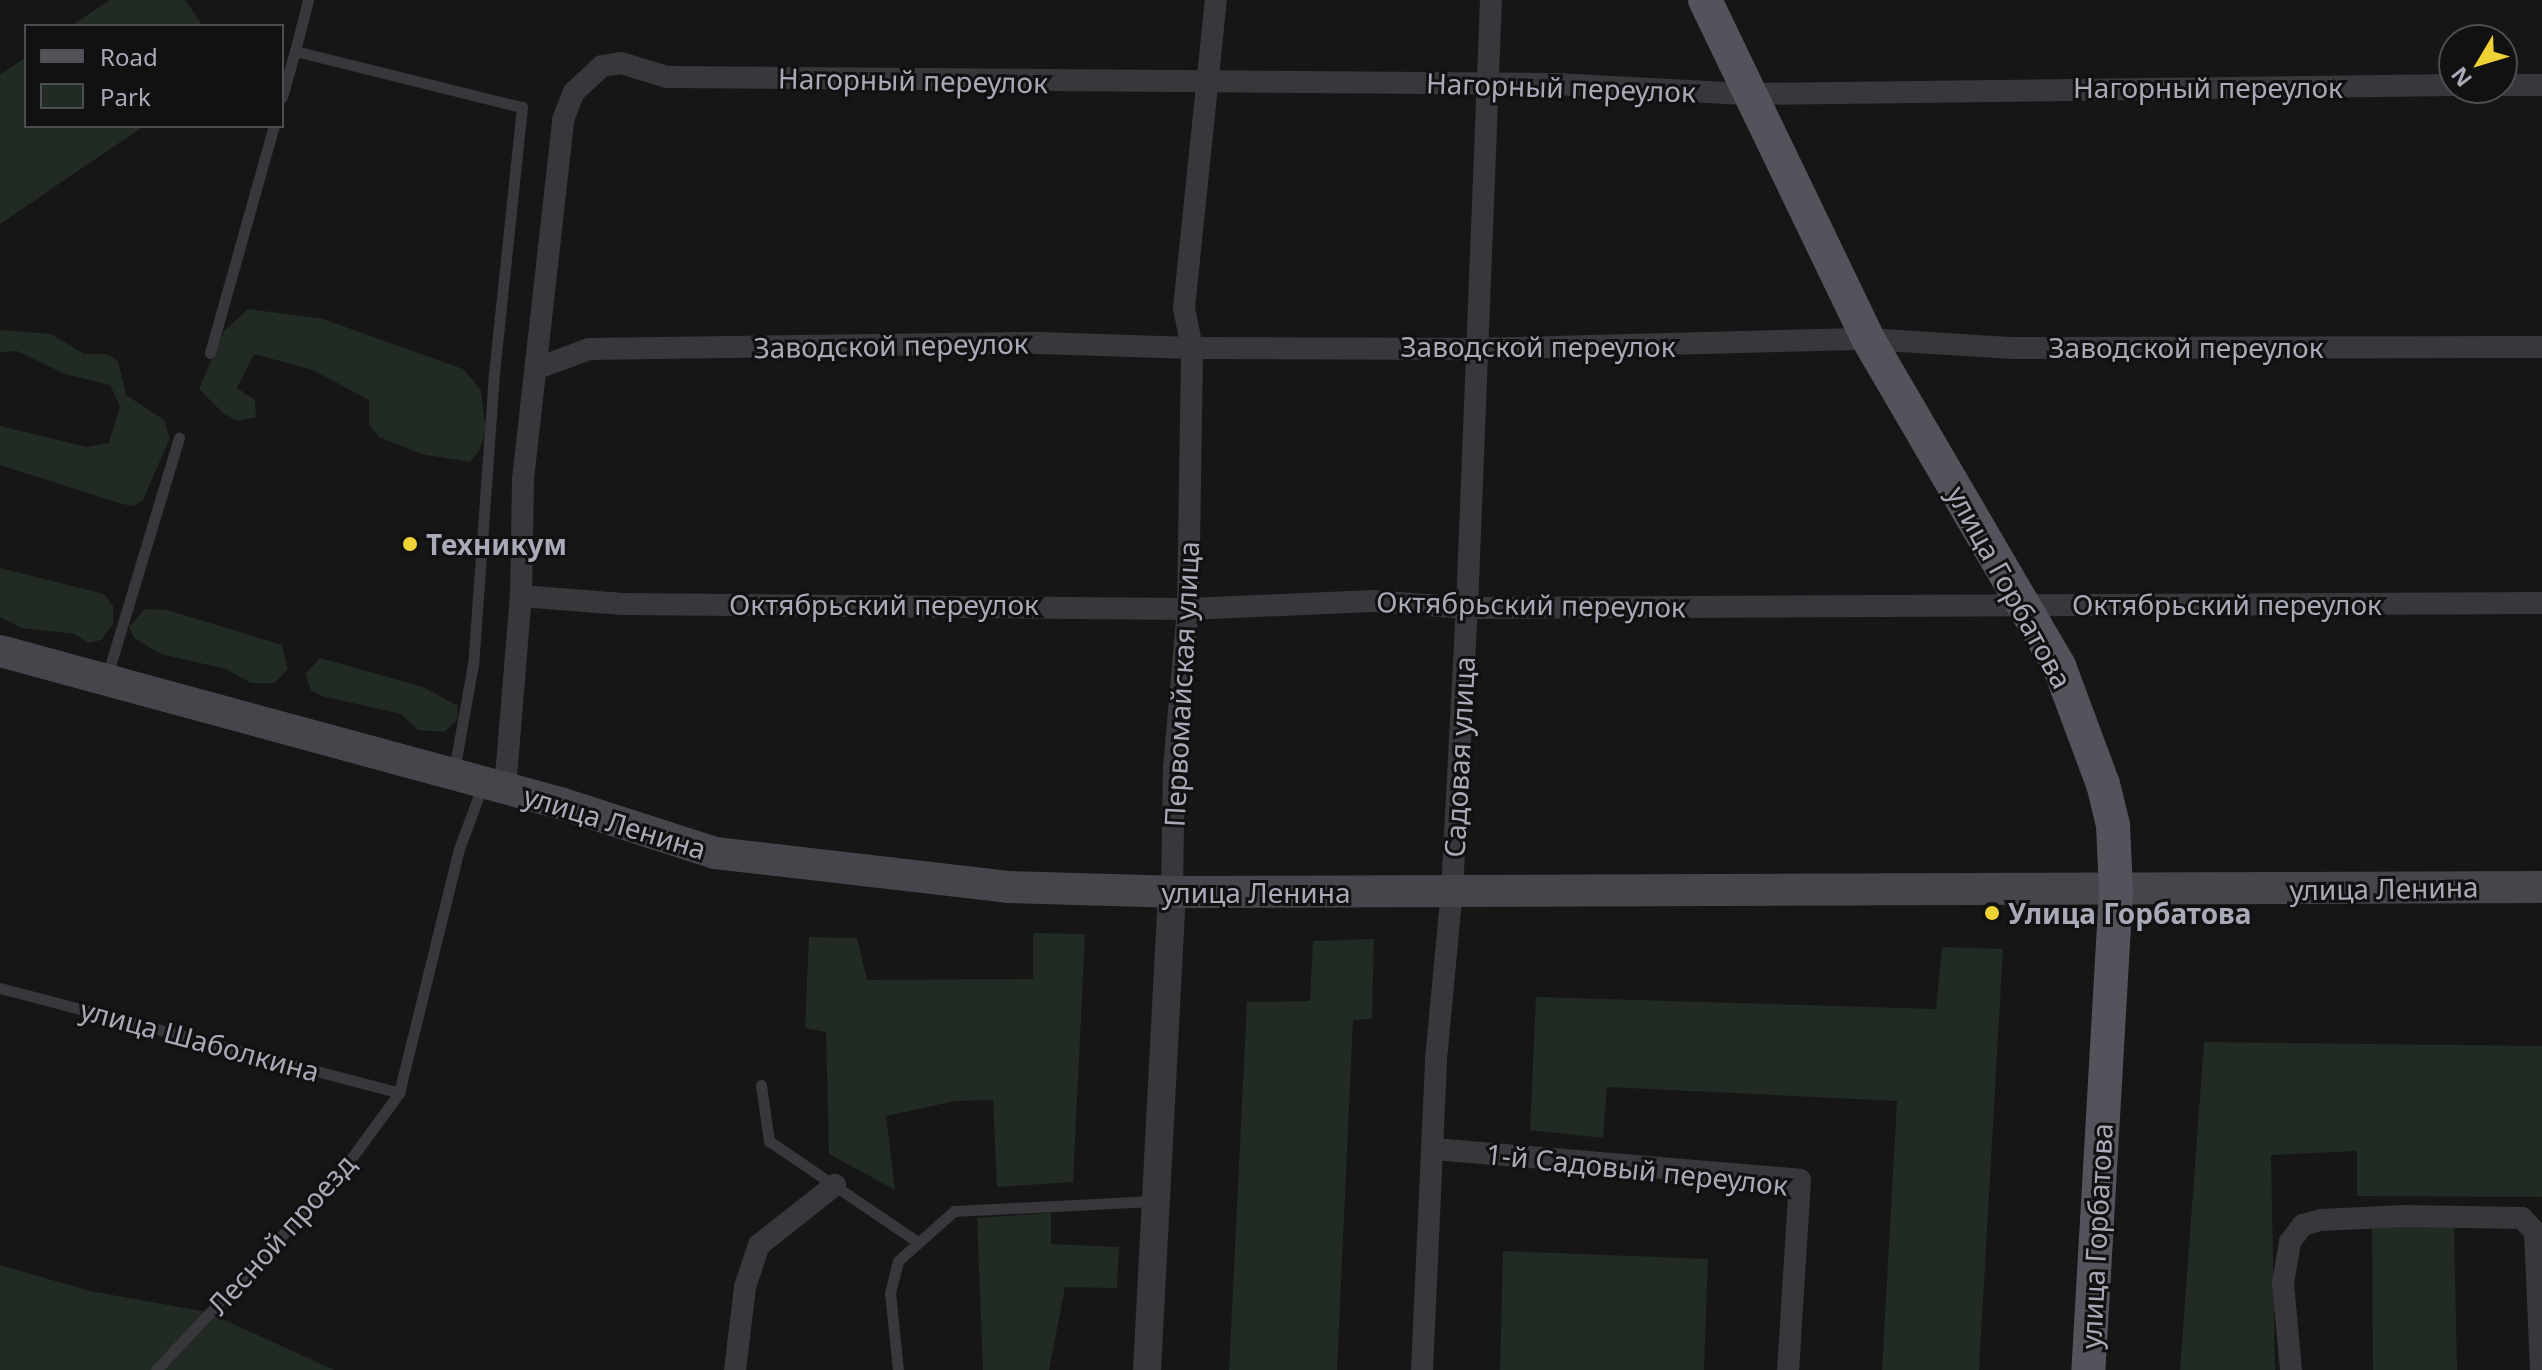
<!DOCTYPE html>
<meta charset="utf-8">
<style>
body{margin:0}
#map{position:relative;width:2542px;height:1370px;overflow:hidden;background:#161617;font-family:"Noto Sans",sans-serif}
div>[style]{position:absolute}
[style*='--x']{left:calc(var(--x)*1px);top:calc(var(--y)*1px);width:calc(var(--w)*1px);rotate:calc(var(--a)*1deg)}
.green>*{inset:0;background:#222a24}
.service>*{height:11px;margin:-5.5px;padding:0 5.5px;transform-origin:5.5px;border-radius:5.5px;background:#37373c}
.minor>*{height:22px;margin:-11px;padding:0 11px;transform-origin:11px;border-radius:11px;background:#37373c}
.tertiary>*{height:28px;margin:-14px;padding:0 14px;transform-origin:14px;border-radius:14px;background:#37373c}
.secondary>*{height:32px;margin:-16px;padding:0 16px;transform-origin:16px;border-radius:16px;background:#45454c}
.primary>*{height:34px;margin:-17px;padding:0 17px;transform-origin:17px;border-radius:17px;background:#53535b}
.dots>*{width:22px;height:22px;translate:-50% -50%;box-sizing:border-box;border:4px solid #111112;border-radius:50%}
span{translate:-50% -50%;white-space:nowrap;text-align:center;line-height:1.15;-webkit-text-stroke:6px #111112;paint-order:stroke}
.street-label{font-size:28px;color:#a8aab7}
.poi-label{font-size:28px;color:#a8aab7;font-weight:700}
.left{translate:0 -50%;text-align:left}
.legend{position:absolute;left:24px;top:24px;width:260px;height:104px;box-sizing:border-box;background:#111112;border:2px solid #4d4e54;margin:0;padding:10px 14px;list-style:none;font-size:24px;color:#a8aab7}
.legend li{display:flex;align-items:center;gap:16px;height:40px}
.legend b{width:40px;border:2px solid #4d4e54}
.north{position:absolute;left:2438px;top:24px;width:80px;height:80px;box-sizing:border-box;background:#111112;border:2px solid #4d4e54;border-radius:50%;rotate:232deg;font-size:22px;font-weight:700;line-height:32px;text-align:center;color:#a8aab7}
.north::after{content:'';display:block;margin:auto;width:28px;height:36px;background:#efd336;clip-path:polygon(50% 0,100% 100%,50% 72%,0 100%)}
</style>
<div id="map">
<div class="green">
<i style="clip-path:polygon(110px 0,185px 0,203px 26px,71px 26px)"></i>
<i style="clip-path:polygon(26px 57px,26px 126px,144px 126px,0 224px,0 75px)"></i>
<i style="clip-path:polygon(248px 309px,323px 319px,463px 369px,481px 390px,486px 430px,479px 451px,470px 462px,421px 454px,379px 437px,369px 425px,369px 400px,313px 370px,254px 354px,237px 388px,255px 400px,256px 417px,238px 421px,223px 413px,199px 389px,224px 331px)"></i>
<i style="clip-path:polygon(0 330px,51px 334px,84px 354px,107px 354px,118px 361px,126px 395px,164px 420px,170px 438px,143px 500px,134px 506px,122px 504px,0 465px,0 426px,87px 447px,109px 443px,120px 406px,110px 385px,65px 374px,17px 351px,0 352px)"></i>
<i style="clip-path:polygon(0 568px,104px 594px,113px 606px,113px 624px,101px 640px,88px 643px,75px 634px,21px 628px,0 617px)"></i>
<i style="clip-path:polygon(145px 609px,167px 610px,282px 645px,288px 669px,275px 683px,251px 683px,226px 669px,161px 654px,134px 638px,129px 627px)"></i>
<i style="clip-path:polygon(320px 658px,423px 687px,458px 706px,457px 720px,444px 732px,418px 730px,401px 714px,322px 696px,311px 690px,305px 674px)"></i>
<i style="clip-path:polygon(1033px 933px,1085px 934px,1073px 1182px,997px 1187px,993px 1100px,955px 1101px,886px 1116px,895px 1190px,829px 1154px,826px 1032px,805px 1028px,809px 937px,857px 938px,867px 980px,1033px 979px)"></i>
<i style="clip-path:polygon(1374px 939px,1372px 1019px,1353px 1020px,1337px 1370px,1229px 1370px,1247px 1002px,1310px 1001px,1313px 941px)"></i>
<i style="clip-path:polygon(1942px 947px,2003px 949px,1979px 1370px,1882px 1370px,1897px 1101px,1607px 1087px,1603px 1138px,1530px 1130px,1536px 997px,1936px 1009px)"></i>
<i style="clip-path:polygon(2204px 1042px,2542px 1046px,2542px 1197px,2357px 1196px,2357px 1151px,2271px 1155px,2275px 1370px,2180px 1370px)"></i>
<i style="clip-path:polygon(1051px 1213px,1051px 1244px,1119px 1247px,1117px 1288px,1065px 1287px,1049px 1370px,983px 1370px,977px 1218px)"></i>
<i style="clip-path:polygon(2372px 1226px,2454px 1227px,2457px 1370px,2373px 1370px)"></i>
<i style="clip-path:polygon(1503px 1251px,1708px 1259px,1704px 1370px,1500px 1370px)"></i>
<i style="clip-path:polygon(0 1265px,90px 1291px,207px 1312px,334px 1370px,0 1370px)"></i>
</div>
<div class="service">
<i style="--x:295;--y:51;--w:53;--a:-75.7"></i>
<i style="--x:282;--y:97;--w:48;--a:-74.2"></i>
<i style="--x:295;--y:51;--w:234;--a:13.9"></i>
<i style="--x:522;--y:107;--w:268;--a:96"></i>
<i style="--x:494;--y:374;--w:291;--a:94.1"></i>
<i style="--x:473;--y:664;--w:109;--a:100.1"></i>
<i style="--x:210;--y:353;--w:236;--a:-74.3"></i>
<i style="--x:107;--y:676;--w:249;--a:-73.2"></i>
<i style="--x:0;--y:988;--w:413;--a:14.7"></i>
<i style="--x:761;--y:1085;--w:57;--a:81.9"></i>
<i style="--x:769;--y:1141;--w:181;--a:34.2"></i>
<i style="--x:156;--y:1370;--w:272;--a:-46.9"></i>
<i style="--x:342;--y:1171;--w:97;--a:-53.8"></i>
<i style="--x:399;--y:1093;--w:251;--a:-76.2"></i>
<i style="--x:459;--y:849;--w:69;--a:-69.7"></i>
<i style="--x:898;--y:1370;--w:77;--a:-95.9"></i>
<i style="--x:890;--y:1293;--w:33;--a:-76"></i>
<i style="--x:898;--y:1261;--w:75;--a:-41.8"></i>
<i style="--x:954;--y:1211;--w:199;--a:-2.9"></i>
</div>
<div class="minor">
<i style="--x:2502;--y:85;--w:40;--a:0"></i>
<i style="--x:538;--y:368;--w:54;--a:-20.4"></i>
<i style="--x:589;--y:349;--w:450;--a:-0.8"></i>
<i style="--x:1039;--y:343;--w:153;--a:1.9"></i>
<i style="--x:1192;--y:348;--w:284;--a:0.2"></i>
<i style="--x:1476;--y:349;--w:392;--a:-1.5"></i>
<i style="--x:1868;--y:339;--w:145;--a:3.6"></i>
<i style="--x:2013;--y:348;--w:529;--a:-0.11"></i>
<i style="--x:521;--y:596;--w:102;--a:4.5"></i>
<i style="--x:623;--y:604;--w:565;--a:0.51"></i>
<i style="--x:1188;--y:609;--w:185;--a:-2.5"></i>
<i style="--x:1373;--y:601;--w:94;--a:4.3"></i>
<i style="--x:1467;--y:608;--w:1075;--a:-0.27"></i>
<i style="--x:505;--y:789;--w:194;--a:-85.3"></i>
<i style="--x:521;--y:596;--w:117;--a:-89"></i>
<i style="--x:523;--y:479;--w:361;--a:-83.6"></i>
<i style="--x:563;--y:120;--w:30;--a:-69"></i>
<i style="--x:574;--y:92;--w:38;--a:-43"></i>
<i style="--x:602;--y:66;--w:19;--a:-9"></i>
<i style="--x:621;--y:63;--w:48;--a:16.9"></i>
<i style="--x:667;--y:77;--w:889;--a:0.45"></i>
<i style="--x:1556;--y:84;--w:194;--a:3"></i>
<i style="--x:1750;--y:94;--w:704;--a:-0.73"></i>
<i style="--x:1172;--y:892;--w:124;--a:-89.1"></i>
<i style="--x:1174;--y:768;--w:160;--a:-85"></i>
<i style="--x:1188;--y:609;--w:261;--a:-89.1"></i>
<i style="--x:1192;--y:348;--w:41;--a:-101.3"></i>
<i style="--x:1184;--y:308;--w:310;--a:-84.1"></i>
<i style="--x:1434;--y:1149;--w:367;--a:4.8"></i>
<i style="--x:1800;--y:1180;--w:190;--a:93.6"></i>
<i style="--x:735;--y:1370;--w:84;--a:-83.1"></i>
<i style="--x:745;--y:1287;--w:44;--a:-71.6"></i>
<i style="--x:759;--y:1245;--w:97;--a:-38.3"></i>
<i style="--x:1422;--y:1370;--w:311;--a:-87.4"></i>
<i style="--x:1436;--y:1059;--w:169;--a:-84.6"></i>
<i style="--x:1452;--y:891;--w:283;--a:-87"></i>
<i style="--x:1467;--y:608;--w:608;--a:-87.74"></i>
<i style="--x:2291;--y:1370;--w:87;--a:-95.3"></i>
<i style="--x:2283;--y:1283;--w:42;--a:-80.3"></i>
<i style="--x:2290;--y:1242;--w:21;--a:-53"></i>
<i style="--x:2303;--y:1225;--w:19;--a:-16"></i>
<i style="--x:2321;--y:1220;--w:84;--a:-2.7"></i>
<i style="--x:2405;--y:1216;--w:117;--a:1"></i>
<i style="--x:2522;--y:1218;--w:19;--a:47"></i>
<i style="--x:2535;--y:1232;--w:138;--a:87.5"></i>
</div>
<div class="tertiary">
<i style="--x:1147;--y:1370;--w:479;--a:-87"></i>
</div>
<div class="secondary">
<i style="--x:0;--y:651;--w:580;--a:15.19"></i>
<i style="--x:560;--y:803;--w:163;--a:17.9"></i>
<i style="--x:715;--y:853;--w:295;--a:6.6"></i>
<i style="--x:1008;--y:887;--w:164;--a:1.7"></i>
<i style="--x:1172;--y:892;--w:1370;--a:-0.21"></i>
</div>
<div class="primary">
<i style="--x:1705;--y:0;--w:376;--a:64.3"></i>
<i style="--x:1868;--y:339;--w:379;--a:59.7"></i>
<i style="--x:2059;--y:666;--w:126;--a:69.6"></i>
<i style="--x:2103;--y:784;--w:42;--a:76.3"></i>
<i style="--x:2113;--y:825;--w:66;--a:87.4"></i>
<i style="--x:2116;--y:891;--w:480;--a:93.3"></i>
</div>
<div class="dots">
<i style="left:410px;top:544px;background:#efd336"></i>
<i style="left:1992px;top:913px;background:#efd336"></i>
</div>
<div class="street-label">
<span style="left:913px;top:80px;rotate:1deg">Нагорный переулок</span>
<span style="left:1561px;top:87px;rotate:2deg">Нагорный переулок</span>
<span style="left:2208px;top:87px">Нагорный переулок</span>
<span style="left:891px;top:345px;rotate:-1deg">Заводской переулок</span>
<span style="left:1538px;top:346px">Заводской переулок</span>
<span style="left:2186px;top:347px">Заводской переулок</span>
<span style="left:2010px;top:587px;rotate:61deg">улица Горбатова</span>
<span style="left:884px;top:604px">Октябрьский переулок</span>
<span style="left:1531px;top:604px;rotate:1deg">Октябрьский переулок</span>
<span style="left:2227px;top:604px">Октябрьский переулок</span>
<span style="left:1181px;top:684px;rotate:-87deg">Первомайская улица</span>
<span style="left:1459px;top:757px;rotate:-87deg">Садовая улица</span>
<span style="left:615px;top:822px;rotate:17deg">улица Ленина</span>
<span style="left:2384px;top:888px;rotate:-1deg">улица Ленина</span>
<span style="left:1256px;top:892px">улица Ленина</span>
<span style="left:200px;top:1040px;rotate:15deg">улица Шаболкина</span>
<span style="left:1637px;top:1169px;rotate:6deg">1-й Садовый переулок</span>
<span style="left:281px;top:1234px;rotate:-48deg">Лесной проезд</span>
<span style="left:2096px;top:1236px;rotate:-87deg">улица Горбатова</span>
</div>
<div class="poi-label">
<span class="left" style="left:426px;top:544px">Техникум</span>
<span class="left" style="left:2008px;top:913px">Улица Горбатова</span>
</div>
<ul class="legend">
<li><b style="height:10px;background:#53535b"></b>Road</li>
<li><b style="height:22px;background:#222a24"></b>Park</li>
</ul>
<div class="north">N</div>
</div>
